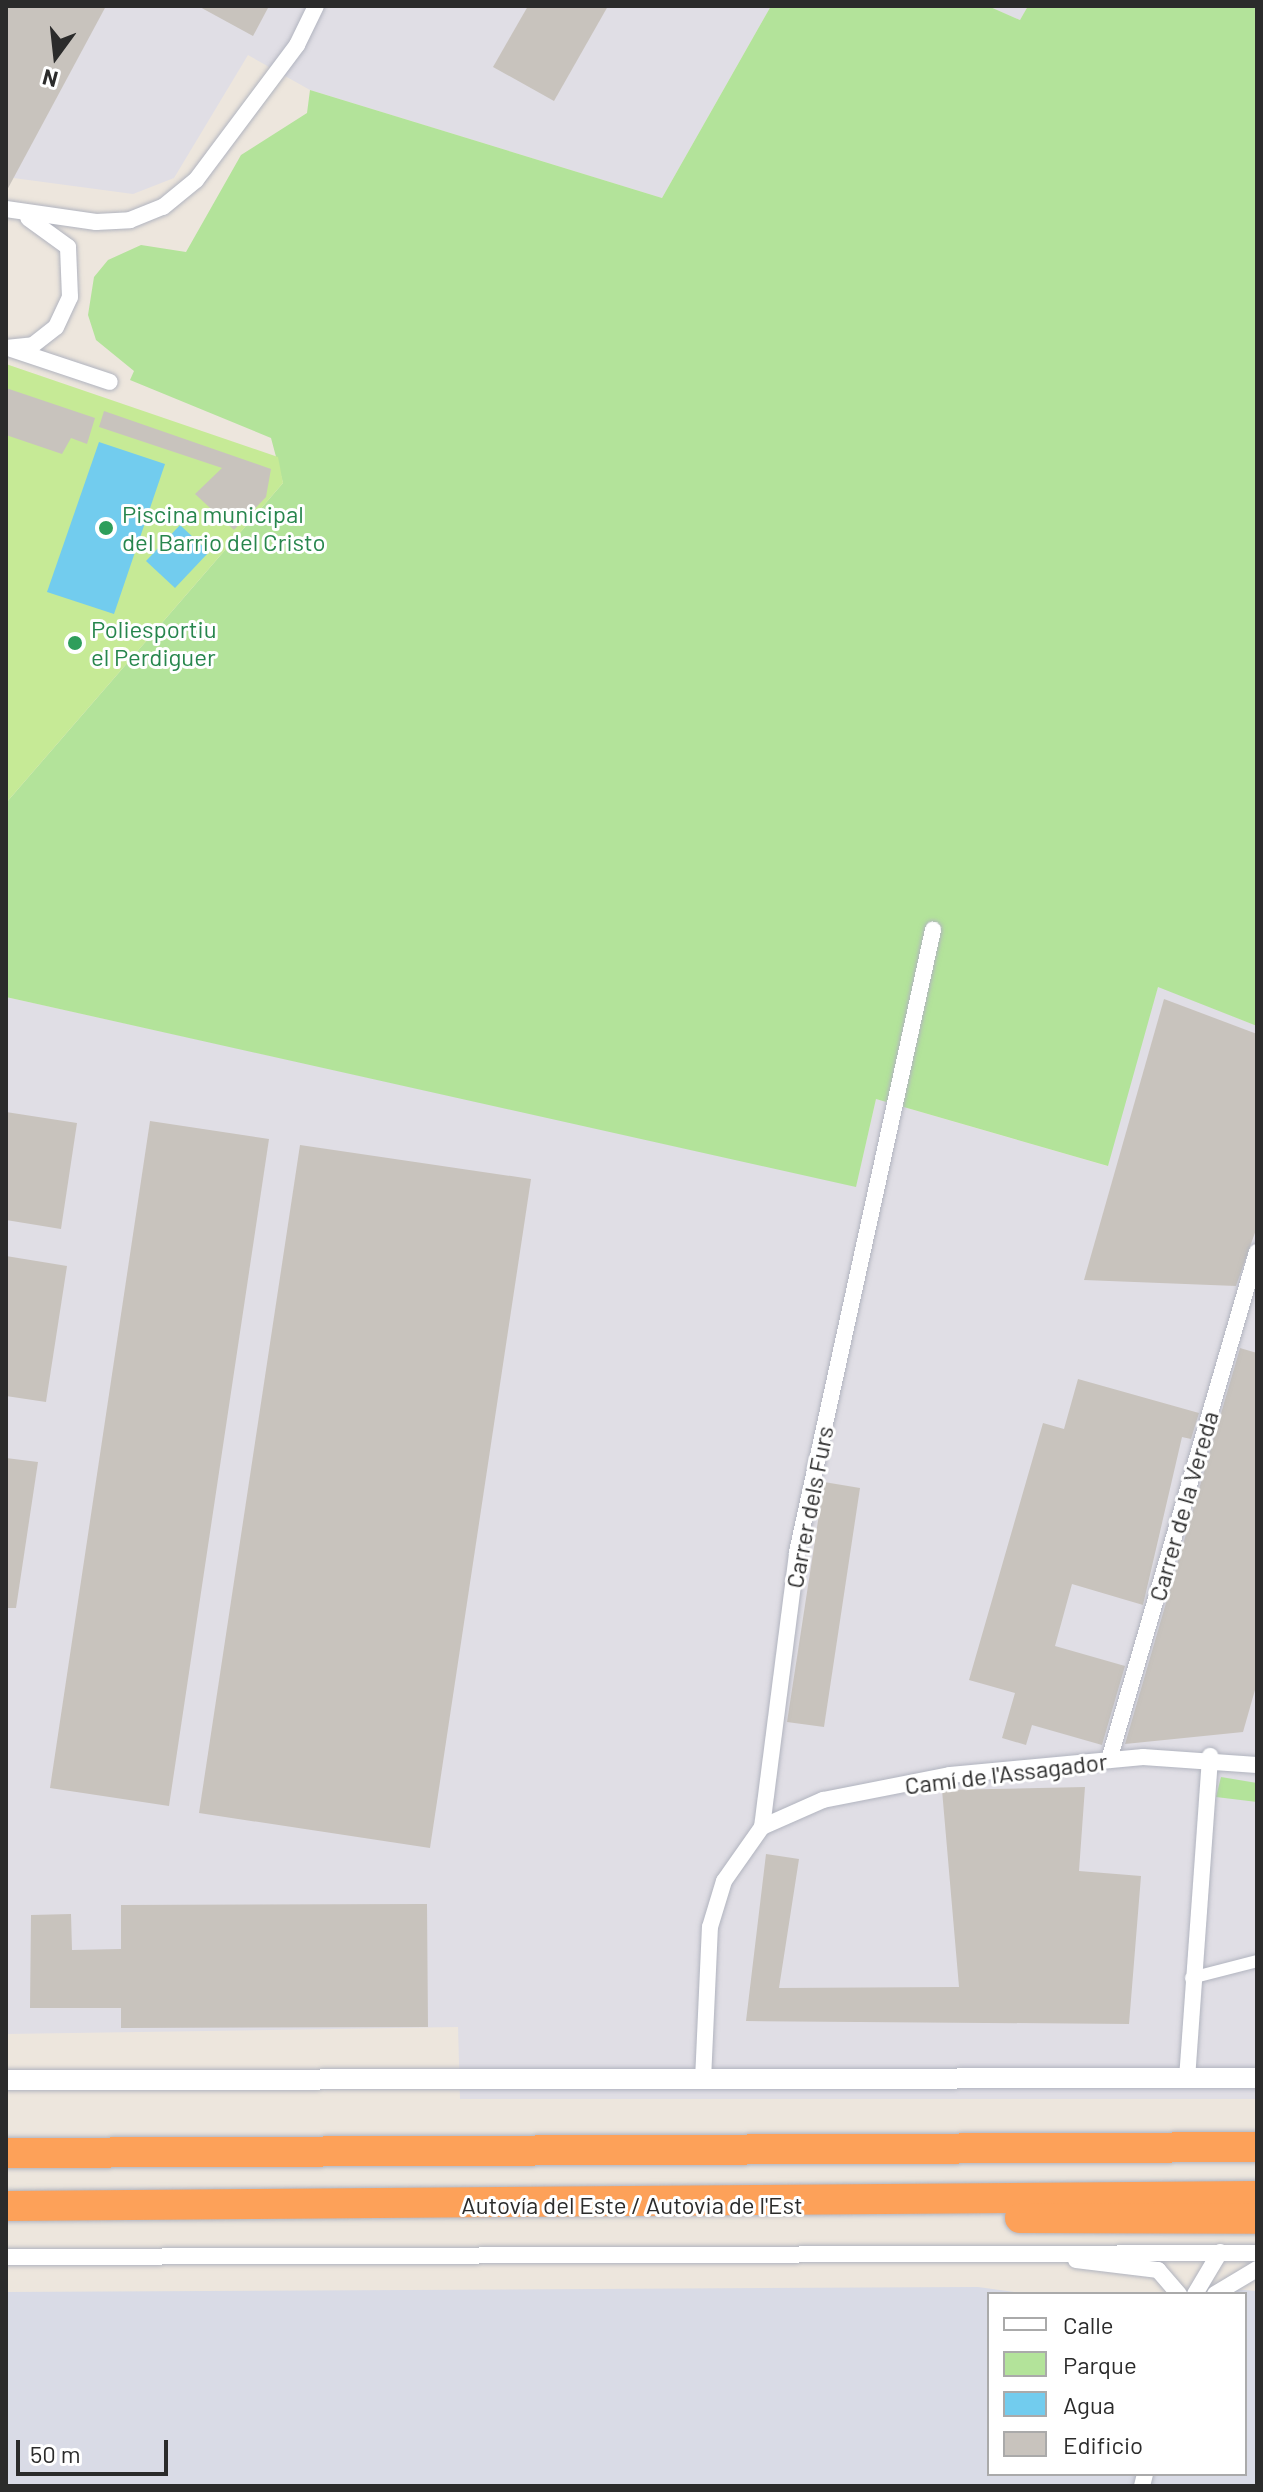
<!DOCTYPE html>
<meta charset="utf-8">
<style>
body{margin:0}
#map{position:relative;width:1263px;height:2492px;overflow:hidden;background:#ede6dd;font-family:Barlow,sans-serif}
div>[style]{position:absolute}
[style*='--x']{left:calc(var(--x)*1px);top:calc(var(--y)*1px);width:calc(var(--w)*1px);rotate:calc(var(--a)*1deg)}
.industrial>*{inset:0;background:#e0dee5}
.airport>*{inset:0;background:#d9dbe6}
.green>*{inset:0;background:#b3e39a}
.pitch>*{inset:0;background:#c6ea96}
.water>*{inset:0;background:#72ccee}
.building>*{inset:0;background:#c8c3bd}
.roads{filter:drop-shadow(0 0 2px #b1b4bf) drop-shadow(0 0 2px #b1b4bf)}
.pedestrian>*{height:12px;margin:-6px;padding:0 6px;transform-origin:6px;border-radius:6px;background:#fff}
.minor>*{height:16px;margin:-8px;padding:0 8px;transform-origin:8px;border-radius:8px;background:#fff}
.tertiary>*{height:20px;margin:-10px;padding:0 10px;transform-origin:10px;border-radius:10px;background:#fff}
.motorway>*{height:30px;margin:-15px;padding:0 15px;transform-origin:15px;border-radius:15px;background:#fda159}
.dots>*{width:22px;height:22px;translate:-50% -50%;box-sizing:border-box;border:4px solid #fff;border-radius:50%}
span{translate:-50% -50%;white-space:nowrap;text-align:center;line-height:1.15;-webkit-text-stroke:6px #fff;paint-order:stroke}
.leisure-label{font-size:24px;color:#27864d}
.left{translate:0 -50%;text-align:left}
.street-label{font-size:24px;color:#2b2b2b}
.frame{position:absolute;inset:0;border:8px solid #2b2b2b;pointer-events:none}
.legend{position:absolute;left:987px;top:2292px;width:260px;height:184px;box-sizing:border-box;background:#fff;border:2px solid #aaa;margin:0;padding:10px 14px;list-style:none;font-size:24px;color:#2b2b2b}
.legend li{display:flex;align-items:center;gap:16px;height:40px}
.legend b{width:40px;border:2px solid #aaa}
.north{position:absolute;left:16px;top:16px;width:80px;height:80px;-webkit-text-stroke:6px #fff;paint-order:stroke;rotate:195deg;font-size:22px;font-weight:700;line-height:32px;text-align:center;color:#2b2b2b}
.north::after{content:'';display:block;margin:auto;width:28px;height:36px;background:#2b2b2b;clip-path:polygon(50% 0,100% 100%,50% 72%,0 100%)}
.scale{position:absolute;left:16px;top:2440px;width:152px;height:36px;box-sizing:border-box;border:4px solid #2b2b2b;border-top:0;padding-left:10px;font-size:24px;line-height:28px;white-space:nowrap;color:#2b2b2b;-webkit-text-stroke:6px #fff;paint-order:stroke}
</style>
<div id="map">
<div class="industrial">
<i style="clip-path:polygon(6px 6px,771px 6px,662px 198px,310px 90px,248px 55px,174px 178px,133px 194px,6px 177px)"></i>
<i style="clip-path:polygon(988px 6px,1028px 6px,1020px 20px)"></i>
<i style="clip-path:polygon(1158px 986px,1257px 1026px,1257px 2099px,460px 2099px,458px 2027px,6px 2034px,6px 997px,856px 1186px,876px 1099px,1107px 1166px)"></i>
</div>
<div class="airport">
<i style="clip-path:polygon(978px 2287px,1029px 2294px,989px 2294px,989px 2474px,1245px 2474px,1245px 2294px,1210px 2294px,1219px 2288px,1257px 2291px,1257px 2486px,6px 2486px,6px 2292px)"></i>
</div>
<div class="green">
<i style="clip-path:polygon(771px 6px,988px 6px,1020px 20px,1028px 6px,1257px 6px,1257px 1026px,1158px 987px,1108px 1166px,876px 1099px,856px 1187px,6px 997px,6px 803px,283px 483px,271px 438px,130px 380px,134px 371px,96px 340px,88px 315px,94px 277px,108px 260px,141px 245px,186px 252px,241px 155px,307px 113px,310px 90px,662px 198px)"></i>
<i style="clip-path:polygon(1221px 1777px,1257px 1783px,1257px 1802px,1216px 1797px)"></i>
</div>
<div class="pitch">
<i style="clip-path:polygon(6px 364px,278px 457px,283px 483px,6px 803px)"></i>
</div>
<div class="water">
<i style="clip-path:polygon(99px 442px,165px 464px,114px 614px,47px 592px)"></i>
<i style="clip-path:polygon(180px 525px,209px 552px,175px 588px,146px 561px)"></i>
</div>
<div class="building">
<i style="clip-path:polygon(6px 6px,106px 6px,6px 192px)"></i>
<i style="clip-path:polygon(198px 6px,269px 6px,253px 36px)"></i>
<i style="clip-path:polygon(528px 6px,608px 6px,554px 101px,493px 67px)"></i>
<i style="clip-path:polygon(6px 388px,95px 418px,87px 444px,71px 438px,62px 454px,6px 435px)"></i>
<i style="clip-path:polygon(104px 411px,271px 469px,266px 497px,234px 530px,195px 494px,222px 468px,99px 427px)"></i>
<i style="clip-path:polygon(1164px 999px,1257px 1034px,1257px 1227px,1236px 1286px,1084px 1280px)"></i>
<i style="clip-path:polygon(6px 1112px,77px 1123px,61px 1229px,6px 1220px)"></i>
<i style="clip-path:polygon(150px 1121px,269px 1139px,169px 1806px,50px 1788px)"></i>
<i style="clip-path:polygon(300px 1145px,531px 1179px,430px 1848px,199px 1813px)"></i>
<i style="clip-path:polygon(6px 1256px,67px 1266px,46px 1402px,6px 1396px)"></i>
<i style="clip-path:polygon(1240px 1348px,1257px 1353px,1257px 1683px,1243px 1732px,1125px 1744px)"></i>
<i style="clip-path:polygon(1078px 1379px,1199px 1413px,1191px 1439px,1182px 1437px,1143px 1605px,1072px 1584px,1055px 1646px,1125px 1666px,1102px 1745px,1032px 1725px,1026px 1745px,1002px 1738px,1015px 1693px,969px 1680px,1043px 1423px,1064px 1429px)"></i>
<i style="clip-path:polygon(6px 1458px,38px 1462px,16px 1608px,6px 1608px)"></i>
<i style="clip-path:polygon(824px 1482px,860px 1488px,824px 1727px,787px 1722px)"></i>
<i style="clip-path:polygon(1085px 1787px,1079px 1871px,1141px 1876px,1129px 2024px,746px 2021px,766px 1854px,799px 1859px,779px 1988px,959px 1987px,942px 1790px)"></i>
<i style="clip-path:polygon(427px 1904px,428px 2027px,121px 2028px,121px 2008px,30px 2008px,31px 1915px,71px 1914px,72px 1950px,121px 1949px,121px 1905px)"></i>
</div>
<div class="roads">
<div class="pedestrian">
<i style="--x:1191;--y:1978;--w:68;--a:-14.4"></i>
</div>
<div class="minor">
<i style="--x:6;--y:209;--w:91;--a:8.2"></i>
<i style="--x:96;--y:222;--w:34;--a:-3"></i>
<i style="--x:130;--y:220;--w:35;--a:-22"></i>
<i style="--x:163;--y:207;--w:43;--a:-39.3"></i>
<i style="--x:196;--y:180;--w:169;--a:-53.2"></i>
<i style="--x:297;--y:45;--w:43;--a:-64"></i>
<i style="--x:6;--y:348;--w:27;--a:-6"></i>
<i style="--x:33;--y:345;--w:29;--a:-38"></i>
<i style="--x:56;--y:327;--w:33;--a:-65"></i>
<i style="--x:70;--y:297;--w:50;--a:-92.3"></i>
<i style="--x:68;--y:247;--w:49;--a:-144.1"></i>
<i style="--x:11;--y:349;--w:104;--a:18.4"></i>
<i style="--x:1109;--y:1760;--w:529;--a:-73.76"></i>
<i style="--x:762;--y:1827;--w:67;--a:-23.9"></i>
<i style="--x:823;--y:1800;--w:129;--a:-11.1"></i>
<i style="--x:950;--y:1775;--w:194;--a:-5.3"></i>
<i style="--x:1143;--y:1757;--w:114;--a:4"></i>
<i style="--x:1187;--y:2079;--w:324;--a:-85.9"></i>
<i style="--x:703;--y:2080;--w:153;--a:-87.4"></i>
<i style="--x:710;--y:1927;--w:48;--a:-73.1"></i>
<i style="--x:724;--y:1881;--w:66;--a:-54.9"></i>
<i style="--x:762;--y:1827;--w:277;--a:-82.7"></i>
<i style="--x:797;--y:1552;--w:637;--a:-77.67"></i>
<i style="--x:6;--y:2257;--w:1251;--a:-0.18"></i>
<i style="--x:1076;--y:2260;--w:83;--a:7"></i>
<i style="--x:1158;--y:2270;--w:32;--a:49"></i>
<i style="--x:1195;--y:2294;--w:49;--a:-59.2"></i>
<i style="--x:1215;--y:2294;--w:49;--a:-30.8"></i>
<i style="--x:1142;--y:2486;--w:12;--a:-76"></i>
</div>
<div class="tertiary">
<i style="--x:6;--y:2080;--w:1251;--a:-0.09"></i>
</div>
<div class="motorway">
<i style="--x:6;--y:2153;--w:1251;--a:-0.27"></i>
<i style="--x:6;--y:2206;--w:1251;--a:-0.46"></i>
<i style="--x:1020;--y:2218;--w:237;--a:0.2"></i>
</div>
</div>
<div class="dots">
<i style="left:106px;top:528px;background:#2e9e5b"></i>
<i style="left:75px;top:643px;background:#2e9e5b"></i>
</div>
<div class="leisure-label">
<span class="left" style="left:122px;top:528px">Piscina municipal<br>del Barrio del Cristo</span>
<span class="left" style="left:91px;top:643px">Poliesportiu<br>el Perdiguer</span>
</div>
<div class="street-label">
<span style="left:1183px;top:1506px;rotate:-74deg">Carrer de la Vereda</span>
<span style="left:809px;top:1507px;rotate:-79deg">Carrer dels Furs</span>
<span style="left:1006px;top:1773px;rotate:-7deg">Camí de l'Assagador</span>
<span style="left:632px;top:2205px">Autovía del Este / Autovia de l'Est</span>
</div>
<div class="frame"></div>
<ul class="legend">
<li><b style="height:10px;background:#fff"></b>Calle</li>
<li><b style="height:22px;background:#b3e39a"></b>Parque</li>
<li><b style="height:22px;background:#72ccee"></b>Agua</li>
<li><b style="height:22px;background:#c8c3bd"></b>Edificio</li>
</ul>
<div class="north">N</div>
<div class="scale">50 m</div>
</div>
